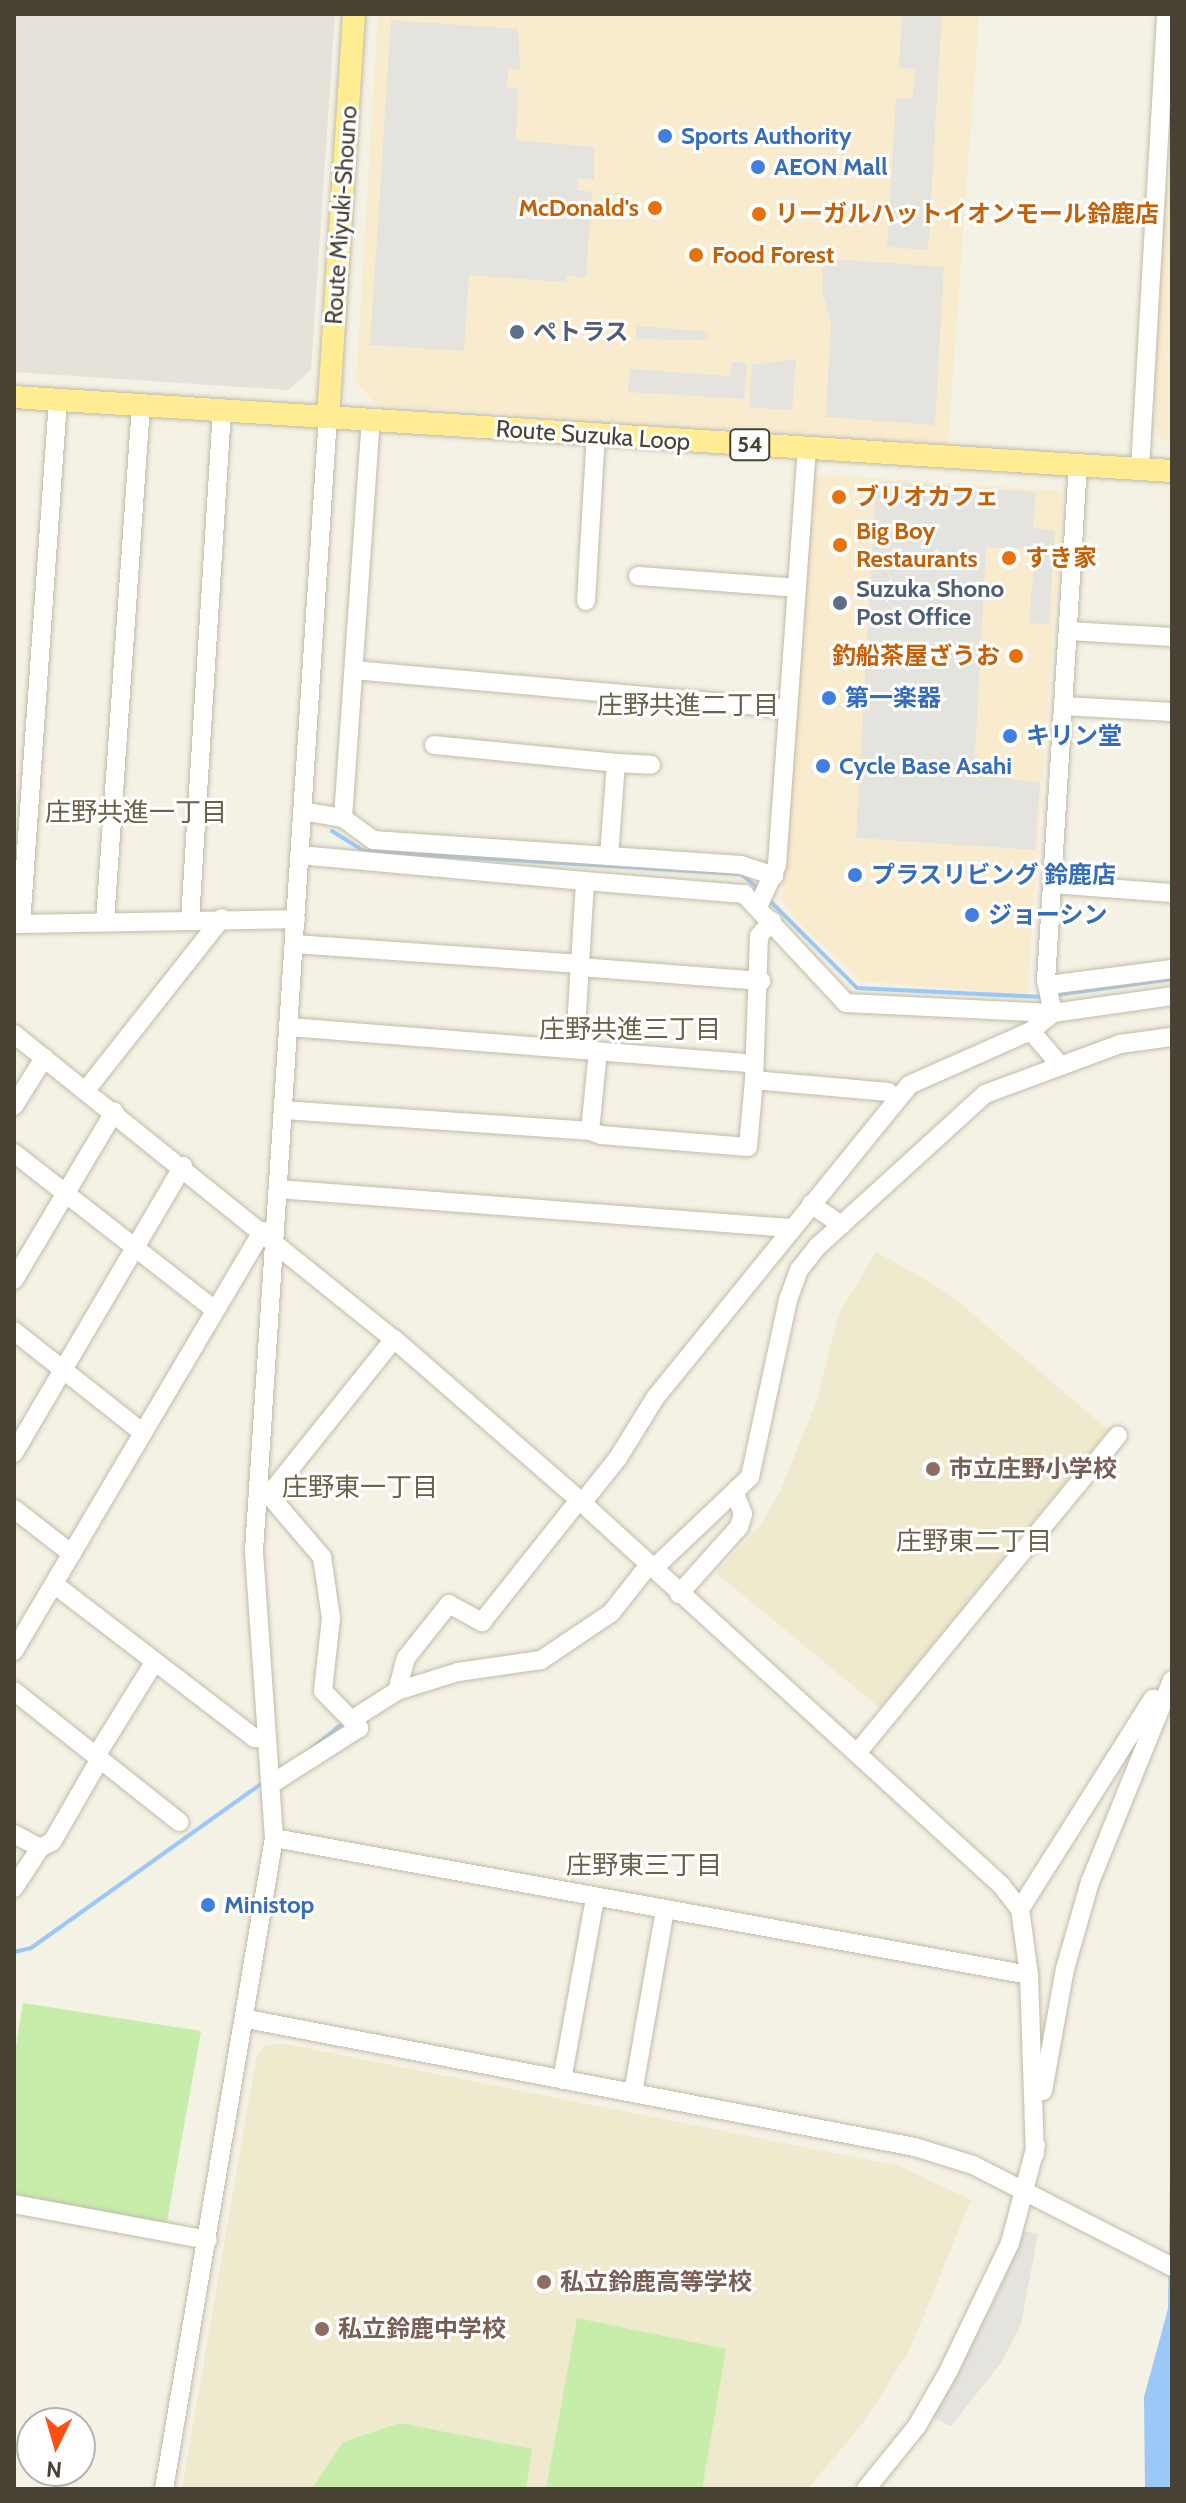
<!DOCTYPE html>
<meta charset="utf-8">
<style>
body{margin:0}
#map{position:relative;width:1186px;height:2503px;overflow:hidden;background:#f4f1e5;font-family:Cabin,"Noto Sans JP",sans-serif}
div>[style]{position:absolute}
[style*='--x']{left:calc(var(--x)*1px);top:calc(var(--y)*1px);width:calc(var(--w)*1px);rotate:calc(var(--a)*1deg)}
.commercial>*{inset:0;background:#f9ebce}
.industrial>*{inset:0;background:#e6e2da}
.education>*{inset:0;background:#efe9cd}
.green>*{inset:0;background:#c7edaa}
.parking>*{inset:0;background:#e5e3de}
.water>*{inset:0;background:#9bc8f7}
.stream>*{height:4px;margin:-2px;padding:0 2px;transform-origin:2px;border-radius:2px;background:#9bc8f7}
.roads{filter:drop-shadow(0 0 2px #c1bba7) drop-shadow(0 0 2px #c1bba7)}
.minor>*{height:18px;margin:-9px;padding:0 9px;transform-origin:9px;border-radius:9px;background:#fff}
.major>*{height:22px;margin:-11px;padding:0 11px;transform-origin:11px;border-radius:11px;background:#ffec93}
.dots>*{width:22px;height:22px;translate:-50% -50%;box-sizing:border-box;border:4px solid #fff;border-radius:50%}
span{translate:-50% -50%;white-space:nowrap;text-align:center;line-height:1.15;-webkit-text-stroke:6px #fff;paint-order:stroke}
.shield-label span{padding:2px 6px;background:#fff;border:2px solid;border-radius:6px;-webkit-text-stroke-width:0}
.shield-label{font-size:22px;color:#474234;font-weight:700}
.shop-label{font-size:24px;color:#366cbe;font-weight:700}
.left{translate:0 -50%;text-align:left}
.food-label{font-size:24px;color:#c56008;font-weight:700}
.right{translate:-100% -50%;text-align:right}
.street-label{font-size:24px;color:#474234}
.service-label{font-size:24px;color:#4e5e75;font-weight:700}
.education-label{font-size:24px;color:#785e54;font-weight:700}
.neighbourhood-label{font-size:26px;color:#6b624a}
.frame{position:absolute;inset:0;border:16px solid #474234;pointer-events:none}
.north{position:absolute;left:16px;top:2407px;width:80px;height:80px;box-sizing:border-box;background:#fff;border:2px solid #b5b3ae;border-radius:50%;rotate:185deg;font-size:22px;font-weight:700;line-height:32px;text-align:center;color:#474234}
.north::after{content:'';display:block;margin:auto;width:28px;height:36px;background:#ff4f11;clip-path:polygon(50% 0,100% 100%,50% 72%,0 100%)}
</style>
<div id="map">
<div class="commercial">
<i style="clip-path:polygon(378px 14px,979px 14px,948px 444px,377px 405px,356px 383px)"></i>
<i style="clip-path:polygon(1172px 23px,1172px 440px,1158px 439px,1152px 371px)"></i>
<i style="clip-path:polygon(810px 474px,1063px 491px,1027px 995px,861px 981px,796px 920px,782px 901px)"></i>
</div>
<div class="industrial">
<i style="clip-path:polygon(14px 14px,335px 14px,311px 370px,288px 390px,14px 372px)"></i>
</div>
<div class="education">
<i style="clip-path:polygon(876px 1252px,948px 1293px,1108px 1430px,880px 1708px,716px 1573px,761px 1525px,778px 1496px,815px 1406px,839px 1314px)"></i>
<i style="clip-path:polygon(286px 2044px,899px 2166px,971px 2200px,909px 2351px,863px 2423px,807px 2489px,182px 2489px,256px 2059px,264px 2045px)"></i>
</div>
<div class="green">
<i style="clip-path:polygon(23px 2003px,201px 2031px,166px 2227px,14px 2199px,14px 2058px)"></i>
<i style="clip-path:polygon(577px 2318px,726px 2349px,702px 2489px,546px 2489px)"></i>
<i style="clip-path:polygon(400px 2423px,532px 2449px,526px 2489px,312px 2489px,343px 2442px)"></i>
</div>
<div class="parking">
<i style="clip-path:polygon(902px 14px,942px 14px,928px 250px,887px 247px,896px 98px,913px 99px,915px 69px,899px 68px)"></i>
<i style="clip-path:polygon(391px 20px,518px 29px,520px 69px,508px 68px,507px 87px,518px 88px,516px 140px,594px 147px,594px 180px,578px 178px,577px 190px,592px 192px,586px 277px,567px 276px,566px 282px,469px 275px,464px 351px,370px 345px)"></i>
<i style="clip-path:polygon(832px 259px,944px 267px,935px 425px,826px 417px,831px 322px,822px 291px,823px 265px,832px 265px)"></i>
<i style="clip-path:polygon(637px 326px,708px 332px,707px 340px,635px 339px)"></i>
<i style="clip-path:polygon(796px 359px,792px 410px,749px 407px,752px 365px)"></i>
<i style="clip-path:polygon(732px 362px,747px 363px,744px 399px,628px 392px,630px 369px,730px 376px)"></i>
<i style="clip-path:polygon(876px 481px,1036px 492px,1033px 528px,1055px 531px,1049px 624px,1029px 623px,1035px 550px,986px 547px,974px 775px,1040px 782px,1035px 850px,856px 838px)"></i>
<i style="clip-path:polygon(1022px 2230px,1038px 2234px,1021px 2324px,1001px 2363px,951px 2426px,930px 2416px,999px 2292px)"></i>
</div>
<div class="water">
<i style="clip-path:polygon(1172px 2027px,1172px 2489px,1145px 2489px,1144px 2397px,1168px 2309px)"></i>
</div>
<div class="stream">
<i style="--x:332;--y:831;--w:38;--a:32"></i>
<i style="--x:364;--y:851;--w:378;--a:3.5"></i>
<i style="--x:741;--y:874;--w:26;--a:40"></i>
<i style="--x:769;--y:900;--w:124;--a:45"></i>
<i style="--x:857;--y:988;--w:186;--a:2.8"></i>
<i style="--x:1055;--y:995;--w:118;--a:-7.8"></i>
<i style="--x:311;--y:1749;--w:38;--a:-39"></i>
<i style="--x:14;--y:1952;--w:17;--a:-13"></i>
<i style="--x:31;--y:1948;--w:287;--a:-35.5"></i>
</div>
<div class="roads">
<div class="minor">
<i style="--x:1140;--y:468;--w:455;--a:-86.7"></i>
<i style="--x:638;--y:576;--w:159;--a:4.3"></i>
<i style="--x:586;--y:601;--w:166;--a:-86.6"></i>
<i style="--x:1068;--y:631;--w:104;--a:3.3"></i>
<i style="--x:354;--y:670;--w:436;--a:5.1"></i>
<i style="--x:1063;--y:706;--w:109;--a:3.2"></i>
<i style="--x:434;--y:745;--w:183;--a:5.6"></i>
<i style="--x:616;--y:763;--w:93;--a:94.3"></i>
<i style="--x:616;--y:763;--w:35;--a:3"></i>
<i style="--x:302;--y:811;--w:42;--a:9.7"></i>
<i style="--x:343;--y:818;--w:37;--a:36"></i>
<i style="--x:373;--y:840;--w:369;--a:3.9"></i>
<i style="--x:741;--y:865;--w:35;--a:18"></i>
<i style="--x:343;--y:818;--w:400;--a:-86"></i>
<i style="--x:299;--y:855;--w:287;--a:5.2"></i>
<i style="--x:1052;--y:884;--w:120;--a:4.3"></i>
<i style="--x:758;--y:907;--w:46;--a:-65.7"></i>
<i style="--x:777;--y:865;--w:417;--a:-85.9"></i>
<i style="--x:190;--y:920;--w:511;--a:-86.41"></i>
<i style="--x:105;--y:921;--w:517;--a:-86.01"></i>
<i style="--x:772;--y:921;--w:20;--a:131"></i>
<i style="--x:759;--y:936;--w:144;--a:92"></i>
<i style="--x:754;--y:1080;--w:135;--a:5.1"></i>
<i style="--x:14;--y:924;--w:282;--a:-1"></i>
<i style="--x:21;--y:924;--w:525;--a:-85.96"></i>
<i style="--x:294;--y:944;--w:287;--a:4"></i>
<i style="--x:580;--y:967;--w:182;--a:4.4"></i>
<i style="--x:1049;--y:985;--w:124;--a:-7.4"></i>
<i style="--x:1053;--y:1013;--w:33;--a:-102"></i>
<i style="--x:1046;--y:981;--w:518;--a:-86.46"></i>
<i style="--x:289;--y:1027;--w:467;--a:4.5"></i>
<i style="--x:1031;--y:1031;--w:43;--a:49.7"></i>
<i style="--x:14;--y:1034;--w:487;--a:38.8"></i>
<i style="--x:394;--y:1339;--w:245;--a:41"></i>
<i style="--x:579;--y:1500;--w:571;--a:42.37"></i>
<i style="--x:1001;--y:1885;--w:31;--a:52"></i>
<i style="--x:1020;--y:1909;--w:67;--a:82.2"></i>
<i style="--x:1029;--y:1975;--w:179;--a:88.1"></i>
<i style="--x:591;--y:1050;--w:26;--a:-126"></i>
<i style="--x:576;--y:1029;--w:148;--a:-86.5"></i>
<i style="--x:585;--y:881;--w:160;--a:4.7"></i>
<i style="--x:744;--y:894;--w:149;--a:46.9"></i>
<i style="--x:846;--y:1003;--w:207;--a:2.8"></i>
<i style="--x:1053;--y:1013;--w:120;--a:-8.1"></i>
<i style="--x:598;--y:1051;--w:80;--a:95.7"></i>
<i style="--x:590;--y:1131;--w:12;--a:20"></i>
<i style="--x:601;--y:1135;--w:147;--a:4.7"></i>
<i style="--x:748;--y:1147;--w:67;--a:-84.9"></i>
<i style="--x:86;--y:1090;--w:219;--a:-51.7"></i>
<i style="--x:14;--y:1106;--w:57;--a:-58"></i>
<i style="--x:283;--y:1110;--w:308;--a:3.9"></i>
<i style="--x:14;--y:1153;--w:255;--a:38"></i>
<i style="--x:278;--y:1189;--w:514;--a:4.35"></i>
<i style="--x:811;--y:1204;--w:37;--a:35"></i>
<i style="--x:14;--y:1280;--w:196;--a:-59.2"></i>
<i style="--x:14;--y:1331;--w:164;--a:38.3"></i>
<i style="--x:14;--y:1453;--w:333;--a:-59.5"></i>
<i style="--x:259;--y:1494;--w:10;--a:6"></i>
<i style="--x:269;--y:1495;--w:200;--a:-51.3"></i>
<i style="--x:269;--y:1495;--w:82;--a:49.5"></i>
<i style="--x:322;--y:1557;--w:62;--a:81.6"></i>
<i style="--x:331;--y:1618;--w:73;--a:96.3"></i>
<i style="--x:323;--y:1691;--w:52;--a:45.8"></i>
<i style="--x:359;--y:1728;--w:102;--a:147.4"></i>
<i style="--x:582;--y:1503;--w:58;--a:-51.3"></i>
<i style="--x:618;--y:1458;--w:70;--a:-58.3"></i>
<i style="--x:655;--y:1398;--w:403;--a:-50.9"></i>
<i style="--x:909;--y:1085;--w:133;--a:-23.9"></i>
<i style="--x:1031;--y:1031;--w:28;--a:-39"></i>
<i style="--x:14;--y:1509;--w:73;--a:37.8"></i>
<i style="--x:653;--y:1569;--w:134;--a:-43.5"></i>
<i style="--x:750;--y:1477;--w:181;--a:-77.9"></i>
<i style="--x:788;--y:1300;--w:32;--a:-70"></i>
<i style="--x:799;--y:1270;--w:31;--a:-52"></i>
<i style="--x:818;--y:1246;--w:226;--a:-42.3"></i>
<i style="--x:985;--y:1094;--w:144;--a:-20.3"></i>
<i style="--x:1120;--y:1044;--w:52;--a:-7.7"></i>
<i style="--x:54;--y:1584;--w:253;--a:37.5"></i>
<i style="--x:255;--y:1738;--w:12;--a:5"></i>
<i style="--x:679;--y:1594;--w:90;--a:-48.2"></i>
<i style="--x:739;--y:1527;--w:14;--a:-73"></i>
<i style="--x:743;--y:1514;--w:22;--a:-111"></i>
<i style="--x:14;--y:1651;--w:488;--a:-59.4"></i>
<i style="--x:14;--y:1691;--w:211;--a:38.4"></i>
<i style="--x:397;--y:1691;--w:34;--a:-75"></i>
<i style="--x:406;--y:1658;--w:69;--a:-51.5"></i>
<i style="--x:449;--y:1604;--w:38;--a:29"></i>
<i style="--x:482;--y:1622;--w:156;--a:-51.5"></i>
<i style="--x:353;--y:1719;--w:52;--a:-32.5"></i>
<i style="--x:397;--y:1691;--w:64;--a:-17.3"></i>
<i style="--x:458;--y:1672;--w:84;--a:-8.2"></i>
<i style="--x:541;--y:1660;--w:84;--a:-33.9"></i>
<i style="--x:611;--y:1613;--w:60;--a:-51.8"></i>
<i style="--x:857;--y:1753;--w:411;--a:-50.6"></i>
<i style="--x:96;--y:1756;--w:110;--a:-58.1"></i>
<i style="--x:14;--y:1834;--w:30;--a:28"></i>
<i style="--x:40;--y:1848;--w:13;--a:-27"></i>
<i style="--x:52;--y:1842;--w:96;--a:-60"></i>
<i style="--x:274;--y:1838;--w:767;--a:10.28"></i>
<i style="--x:14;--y:1888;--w:48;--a:-57"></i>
<i style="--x:1020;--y:1909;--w:249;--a:-57.7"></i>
<i style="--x:247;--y:2019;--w:680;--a:10.85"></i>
<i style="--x:915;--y:2147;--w:61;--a:17.2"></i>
<i style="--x:973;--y:2165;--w:224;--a:27.1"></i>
<i style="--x:562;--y:2080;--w:185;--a:-79.7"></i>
<i style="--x:1043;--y:2091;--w:124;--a:-79.8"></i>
<i style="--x:1065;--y:1969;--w:91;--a:-74"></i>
<i style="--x:1090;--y:1882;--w:218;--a:-67.9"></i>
<i style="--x:633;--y:2093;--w:187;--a:-80.1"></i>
<i style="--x:14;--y:2204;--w:197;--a:10.5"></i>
<i style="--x:164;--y:2489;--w:660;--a:-80.41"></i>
<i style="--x:274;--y:1838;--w:288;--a:-94"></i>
<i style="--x:254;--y:1551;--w:1136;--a:-86.27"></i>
<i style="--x:866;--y:2489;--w:81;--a:-51"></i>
<i style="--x:917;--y:2426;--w:62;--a:-60.1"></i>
<i style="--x:948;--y:2372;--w:143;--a:-64.3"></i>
<i style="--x:1010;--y:2243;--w:101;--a:-75.1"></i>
</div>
<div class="major">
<i style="--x:14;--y:397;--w:1160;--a:3.66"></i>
<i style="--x:328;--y:417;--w:404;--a:-86.3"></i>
</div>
</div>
<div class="dots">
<i style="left:665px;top:136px;background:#3f7fe0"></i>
<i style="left:758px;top:167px;background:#3f7fe0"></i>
<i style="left:655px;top:208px;background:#e8710a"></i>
<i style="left:759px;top:214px;background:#e8710a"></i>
<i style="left:696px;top:255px;background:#e8710a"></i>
<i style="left:517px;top:332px;background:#5c6f8a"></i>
<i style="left:839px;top:497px;background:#e8710a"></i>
<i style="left:840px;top:545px;background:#e8710a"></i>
<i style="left:1009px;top:558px;background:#e8710a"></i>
<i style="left:840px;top:603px;background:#5c6f8a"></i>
<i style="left:1016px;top:656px;background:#e8710a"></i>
<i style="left:829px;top:698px;background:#3f7fe0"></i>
<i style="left:1010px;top:736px;background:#3f7fe0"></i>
<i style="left:823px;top:766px;background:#3f7fe0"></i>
<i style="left:855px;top:875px;background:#3f7fe0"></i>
<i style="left:972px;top:915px;background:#3f7fe0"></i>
<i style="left:933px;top:1469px;background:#8d6e63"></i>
<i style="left:208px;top:1905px;background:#3f7fe0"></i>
<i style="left:544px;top:2282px;background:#8d6e63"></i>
<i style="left:322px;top:2329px;background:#8d6e63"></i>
</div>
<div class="shield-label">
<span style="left:750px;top:445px">54</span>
</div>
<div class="shop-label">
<span class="left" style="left:681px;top:136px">Sports Authority</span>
<span class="left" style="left:774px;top:167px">AEON Mall</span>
<span class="left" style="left:845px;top:698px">第一楽器</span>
<span class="left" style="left:1026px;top:736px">キリン堂</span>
<span class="left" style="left:839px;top:766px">Cycle Base Asahi</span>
<span class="left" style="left:871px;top:875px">プラスリビング 鈴鹿店</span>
<span class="left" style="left:988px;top:915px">ジョーシン</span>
<span class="left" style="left:224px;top:1905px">Ministop</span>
</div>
<div class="food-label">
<span class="right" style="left:639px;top:208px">McDonald's</span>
<span class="left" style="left:775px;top:214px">リーガルハットイオンモール鈴鹿店</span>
<span class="left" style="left:712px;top:255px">Food Forest</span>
<span class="left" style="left:855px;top:497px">ブリオカフェ</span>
<span class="left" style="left:856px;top:545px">Big Boy<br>Restaurants</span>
<span class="left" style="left:1025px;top:558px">すき家</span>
<span class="right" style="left:1000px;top:656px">釣船茶屋ざうお</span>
</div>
<div class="street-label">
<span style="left:341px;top:215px;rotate:-86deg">Route Miyuki-Shouno</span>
<span style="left:593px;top:435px;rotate:4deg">Route Suzuka Loop</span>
</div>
<div class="service-label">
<span class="left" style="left:533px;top:332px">ぺトラス</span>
<span class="left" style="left:856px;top:603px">Suzuka Shono<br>Post Office</span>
</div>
<div class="education-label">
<span class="left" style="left:949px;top:1469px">市立庄野小学校</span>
<span class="left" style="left:560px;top:2282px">私立鈴鹿高等学校</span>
<span class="left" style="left:338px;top:2329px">私立鈴鹿中学校</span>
</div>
<div class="neighbourhood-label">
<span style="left:688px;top:706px">庄野共進二丁目</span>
<span style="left:136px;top:813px">庄野共進一丁目</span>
<span style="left:630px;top:1030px">庄野共進三丁目</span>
<span style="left:360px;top:1488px">庄野東一丁目</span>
<span style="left:974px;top:1542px">庄野東二丁目</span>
<span style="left:644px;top:1866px">庄野東三丁目</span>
</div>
<div class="frame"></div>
<div class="north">N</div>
</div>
